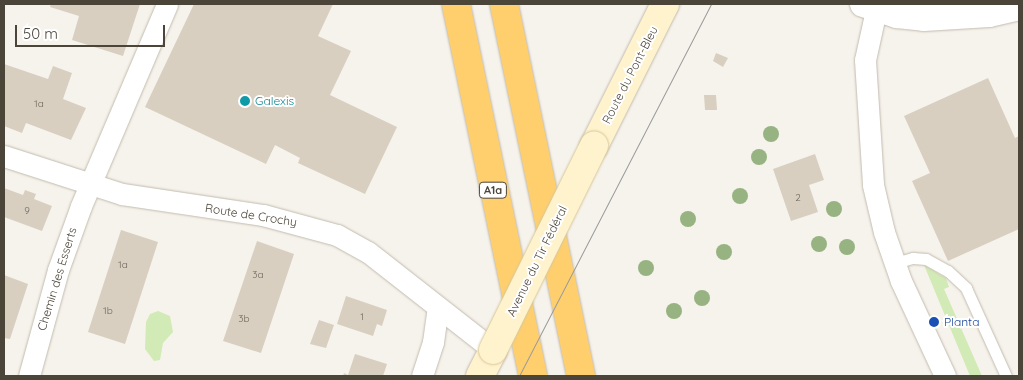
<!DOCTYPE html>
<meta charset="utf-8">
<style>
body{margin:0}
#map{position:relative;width:1023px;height:380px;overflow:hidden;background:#f6f3ec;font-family:Quicksand,sans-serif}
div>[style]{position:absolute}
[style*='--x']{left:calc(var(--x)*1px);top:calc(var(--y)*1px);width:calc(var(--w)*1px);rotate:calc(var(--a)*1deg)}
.green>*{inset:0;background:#d2eab5}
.building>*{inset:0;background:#d8cfc1}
.roads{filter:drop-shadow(0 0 1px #c2bbae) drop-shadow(0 0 1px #c2bbae)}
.service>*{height:11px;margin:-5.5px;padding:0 5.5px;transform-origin:5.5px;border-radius:5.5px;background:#fff}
.minor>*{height:21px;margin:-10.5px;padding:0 10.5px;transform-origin:10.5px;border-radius:10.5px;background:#fff}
.tertiary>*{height:26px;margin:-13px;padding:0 13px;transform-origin:13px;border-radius:13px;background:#fff}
.secondary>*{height:28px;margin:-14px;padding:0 14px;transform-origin:14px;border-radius:14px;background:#fff3cd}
.motorway>*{height:28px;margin:-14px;padding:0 14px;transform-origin:14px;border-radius:14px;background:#ffcf6e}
.tram>*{height:1px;margin:-0.5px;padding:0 0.5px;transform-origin:0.5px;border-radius:0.5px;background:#9a9a9a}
.bridges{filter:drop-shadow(0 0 1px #d6c79b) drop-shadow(0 0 1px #d6c79b)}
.secondary-bridge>*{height:28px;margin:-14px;padding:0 14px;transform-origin:14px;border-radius:14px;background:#fff3cd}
.trees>*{width:16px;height:16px;margin:-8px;border-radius:50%;background:#97b381}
.dots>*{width:14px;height:14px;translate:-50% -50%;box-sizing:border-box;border:2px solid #fff;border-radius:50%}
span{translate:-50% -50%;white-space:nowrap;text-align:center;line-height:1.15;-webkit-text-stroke:4px #fff;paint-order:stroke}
.number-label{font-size:10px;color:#6e675b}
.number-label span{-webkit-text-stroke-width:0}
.shield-label span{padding:1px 4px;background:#fff;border:1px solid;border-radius:4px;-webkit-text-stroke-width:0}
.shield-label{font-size:11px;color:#4b4439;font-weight:700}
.street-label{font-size:12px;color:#4b4439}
.culture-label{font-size:12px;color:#0d838f}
.left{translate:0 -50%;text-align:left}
.transit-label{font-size:12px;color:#164399}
.frame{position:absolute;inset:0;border:5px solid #4b4439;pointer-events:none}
.scale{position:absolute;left:15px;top:25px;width:150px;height:22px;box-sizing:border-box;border:2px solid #4b4439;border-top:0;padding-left:6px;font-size:15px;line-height:18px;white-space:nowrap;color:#4b4439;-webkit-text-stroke:4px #fff;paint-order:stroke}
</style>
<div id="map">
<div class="green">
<i style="clip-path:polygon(924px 265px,946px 278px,949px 287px,944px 289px,982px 376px,970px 376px)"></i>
<i style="clip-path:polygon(158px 311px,170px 316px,173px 332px,163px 343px,160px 360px,154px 361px,145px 349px,146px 322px,150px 314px)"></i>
</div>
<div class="building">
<i style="clip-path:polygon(51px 4px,140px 4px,123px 56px,72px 40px,79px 16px,50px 7px)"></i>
<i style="clip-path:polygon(194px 4px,333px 4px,318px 36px,351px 51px,330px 95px,397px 127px,365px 194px,298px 163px,300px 158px,275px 145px,266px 164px,145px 107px)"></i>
<i style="clip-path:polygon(716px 53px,728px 58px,723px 67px,713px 61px)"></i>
<i style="clip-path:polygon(4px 64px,48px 79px,53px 66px,72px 73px,63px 99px,86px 108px,71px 140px,26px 123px,22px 133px,4px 126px)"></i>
<i style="clip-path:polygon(988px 78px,1015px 138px,1019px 136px,1019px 229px,948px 261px,912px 181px,930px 173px,904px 116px)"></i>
<i style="clip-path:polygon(704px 95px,716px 95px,717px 110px,705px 110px)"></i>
<i style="clip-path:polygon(815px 154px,824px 180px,809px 185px,818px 212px,791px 221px,773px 169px)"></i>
<i style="clip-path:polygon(4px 188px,23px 195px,25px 190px,36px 194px,34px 199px,52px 206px,42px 231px,4px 217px)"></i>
<i style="clip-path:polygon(121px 230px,158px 242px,125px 344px,88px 332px)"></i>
<i style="clip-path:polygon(257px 241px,294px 254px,261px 353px,223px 341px)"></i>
<i style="clip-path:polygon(4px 275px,28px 284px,10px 339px,4px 338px)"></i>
<i style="clip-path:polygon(346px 296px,387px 310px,382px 326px,377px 324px,373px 336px,337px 324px)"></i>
<i style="clip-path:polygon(319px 320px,334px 325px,326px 348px,310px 344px)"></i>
<i style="clip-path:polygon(355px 354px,387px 364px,383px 376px,343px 376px,344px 373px,348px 375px)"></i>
</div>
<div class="roads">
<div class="service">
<i style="--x:895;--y:263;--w:19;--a:-16"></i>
<i style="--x:913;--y:258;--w:13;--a:4"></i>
<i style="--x:926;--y:259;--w:25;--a:29"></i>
<i style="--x:948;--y:271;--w:25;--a:43"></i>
<i style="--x:966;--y:288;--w:97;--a:65.6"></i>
</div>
<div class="minor">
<i style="--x:876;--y:10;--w:51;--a:102.4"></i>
<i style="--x:865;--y:60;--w:125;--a:86.3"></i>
<i style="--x:873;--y:185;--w:48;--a:76.8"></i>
<i style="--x:884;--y:232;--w:52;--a:70.9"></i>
<i style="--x:901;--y:281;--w:105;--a:65.1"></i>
<i style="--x:4;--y:156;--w:124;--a:17.9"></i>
<i style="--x:122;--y:194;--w:143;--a:8.5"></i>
<i style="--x:263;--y:215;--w:77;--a:15.1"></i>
<i style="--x:337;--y:235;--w:35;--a:29"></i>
<i style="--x:368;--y:252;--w:159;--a:38.1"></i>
<i style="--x:29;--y:376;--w:110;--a:-74.7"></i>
<i style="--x:58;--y:270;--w:68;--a:-70.2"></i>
<i style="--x:81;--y:206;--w:220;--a:-66.9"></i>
<i style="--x:422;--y:376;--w:36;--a:-72"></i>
<i style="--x:433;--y:342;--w:35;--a:-82"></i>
</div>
<div class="tertiary">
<i style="--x:863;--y:4;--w:36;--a:18"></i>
<i style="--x:897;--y:15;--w:27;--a:6"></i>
<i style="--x:924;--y:18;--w:65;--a:-3.5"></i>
<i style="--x:989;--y:14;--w:31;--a:-13"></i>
</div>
<div class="secondary">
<i style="--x:594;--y:146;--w:159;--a:-63.4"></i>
<i style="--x:480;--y:376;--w:29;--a:-63"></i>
</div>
<div class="motorway">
<i style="--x:456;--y:4;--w:380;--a:78.3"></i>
<i style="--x:504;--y:4;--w:380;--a:78.3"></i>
</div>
</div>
<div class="tram">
<i style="--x:519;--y:376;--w:419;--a:-62.7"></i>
</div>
<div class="bridges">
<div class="secondary-bridge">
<i style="--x:493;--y:350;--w:228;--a:-63.7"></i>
</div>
</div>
<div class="trees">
<i style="left:771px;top:134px"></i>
<i style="left:759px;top:157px"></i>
<i style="left:740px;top:196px"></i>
<i style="left:834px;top:209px"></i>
<i style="left:688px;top:219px"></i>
<i style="left:819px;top:244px"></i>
<i style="left:847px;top:247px"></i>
<i style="left:724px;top:252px"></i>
<i style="left:646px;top:268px"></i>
<i style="left:702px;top:298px"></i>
<i style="left:674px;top:311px"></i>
</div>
<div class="dots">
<i style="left:245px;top:101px;background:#0f9aa8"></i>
<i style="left:934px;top:322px;background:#1a4fb4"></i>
</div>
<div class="number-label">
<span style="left:39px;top:104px">1a</span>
<span style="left:798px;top:198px">2</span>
<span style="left:27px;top:211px">9</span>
<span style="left:123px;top:265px">1a</span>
<span style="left:258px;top:275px">3a</span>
<span style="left:108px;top:311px">1b</span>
<span style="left:362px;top:317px">1</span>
<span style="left:244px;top:319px">3b</span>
</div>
<div class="shield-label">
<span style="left:493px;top:190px">A1a</span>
</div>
<div class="street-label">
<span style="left:630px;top:75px;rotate:-63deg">Route du Pont-Bleu</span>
<span style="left:251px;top:215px;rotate:9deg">Route de Crochy</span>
<span style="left:537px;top:261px;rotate:-64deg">Avenue du Tir Fédéral</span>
<span style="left:57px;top:279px;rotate:-73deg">Chemin des Esserts</span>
</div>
<div class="culture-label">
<span class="left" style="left:255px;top:101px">Galexis</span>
</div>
<div class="transit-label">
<span class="left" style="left:944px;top:322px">Planta</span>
</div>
<div class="frame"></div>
<div class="scale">50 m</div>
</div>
